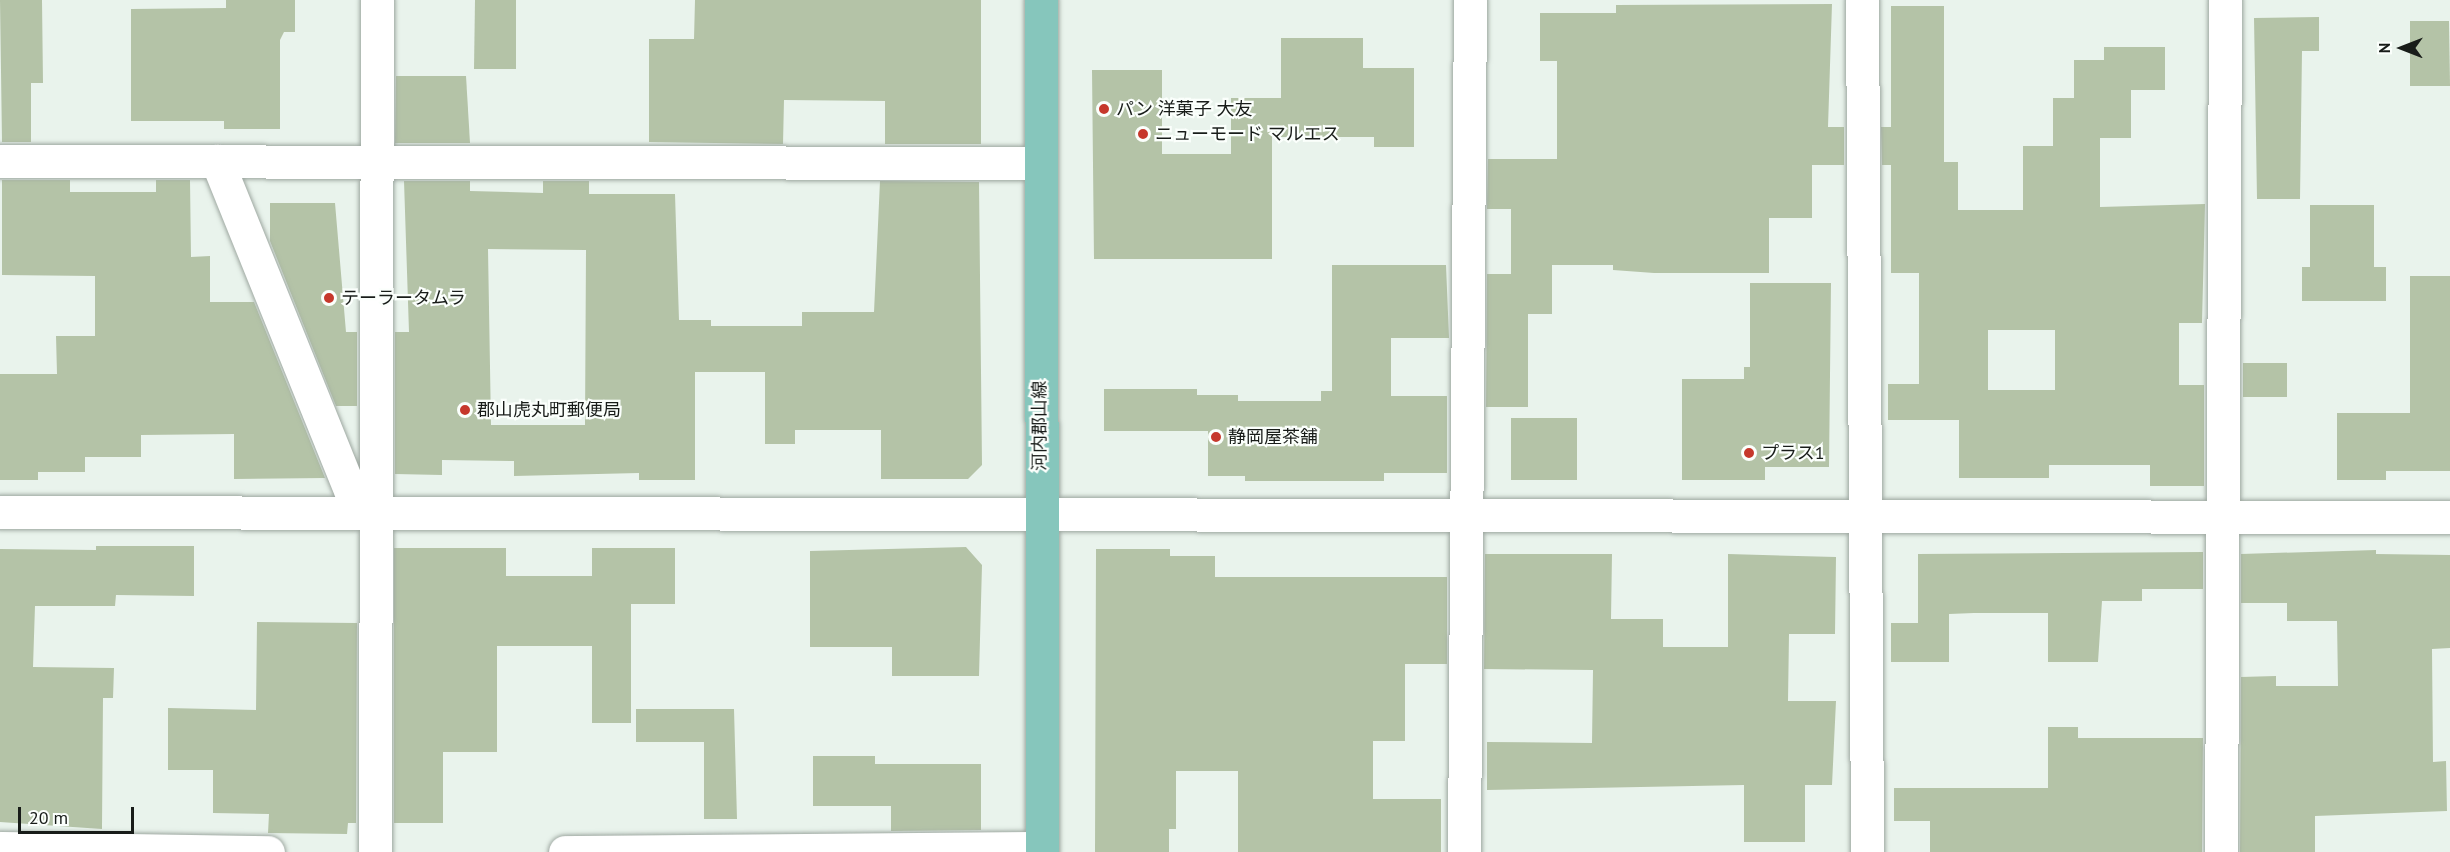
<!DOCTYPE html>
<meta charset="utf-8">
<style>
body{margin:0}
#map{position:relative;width:2450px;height:852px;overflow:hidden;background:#e9f3ec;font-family:"PT Sans","Noto Sans JP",sans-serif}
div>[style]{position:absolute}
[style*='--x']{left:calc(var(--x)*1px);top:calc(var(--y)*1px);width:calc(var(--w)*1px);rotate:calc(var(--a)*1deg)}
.building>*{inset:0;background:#b4c3a7}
.roads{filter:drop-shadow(0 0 2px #9ea8a1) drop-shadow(0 0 2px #9ea8a1)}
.minor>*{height:33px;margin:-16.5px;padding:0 16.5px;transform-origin:16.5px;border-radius:16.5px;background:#fff}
.major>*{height:33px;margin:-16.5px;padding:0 16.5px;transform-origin:16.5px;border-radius:16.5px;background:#86c6bc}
.dots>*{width:16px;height:16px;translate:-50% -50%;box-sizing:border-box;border:3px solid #fbfffc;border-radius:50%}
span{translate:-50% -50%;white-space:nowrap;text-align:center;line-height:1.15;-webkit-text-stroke:4.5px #fbfffc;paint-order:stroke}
.poi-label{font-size:18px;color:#181c19}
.left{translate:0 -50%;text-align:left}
.street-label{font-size:18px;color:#181c19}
.north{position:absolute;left:2372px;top:18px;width:60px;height:60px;-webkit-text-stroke:4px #fbfffc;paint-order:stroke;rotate:270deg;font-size:16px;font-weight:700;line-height:24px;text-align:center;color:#181c19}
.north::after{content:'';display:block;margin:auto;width:21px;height:27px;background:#181c19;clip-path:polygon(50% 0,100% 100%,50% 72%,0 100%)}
.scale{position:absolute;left:18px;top:807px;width:116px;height:27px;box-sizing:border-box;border:3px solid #181c19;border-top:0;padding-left:8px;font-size:18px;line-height:21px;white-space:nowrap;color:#181c19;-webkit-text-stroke:4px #fbfffc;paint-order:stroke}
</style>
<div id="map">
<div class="building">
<i style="clip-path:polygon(0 0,42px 0,43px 83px,31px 83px,31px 142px,2px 142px)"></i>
<i style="clip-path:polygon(226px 0,295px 0,295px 32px,284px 32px,280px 40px,280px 129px,224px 129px,224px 121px,131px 121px,131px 9px,226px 8px)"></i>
<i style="clip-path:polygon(475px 0,516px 0,516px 69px,474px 69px)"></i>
<i style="clip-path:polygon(695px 0,981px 0,981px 144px,885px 144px,885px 101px,784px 100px,783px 144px,649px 142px,649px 39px,694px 39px)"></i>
<i style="clip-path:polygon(1832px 4px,1828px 127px,1844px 127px,1844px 165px,1812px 165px,1812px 218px,1769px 218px,1769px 273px,1654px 273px,1613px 270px,1613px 265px,1552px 265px,1552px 314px,1528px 314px,1528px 407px,1486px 407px,1487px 274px,1511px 274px,1511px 209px,1487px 209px,1488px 159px,1557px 159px,1557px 61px,1540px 61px,1540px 13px,1616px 13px,1616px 5px)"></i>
<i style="clip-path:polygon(evenodd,1891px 6px,1944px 6px,1944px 162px,1958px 162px,1958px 210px,2023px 210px,2023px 146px,2053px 146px,2053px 98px,2074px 98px,2074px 60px,2104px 60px,2104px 47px,2165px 47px,2165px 90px,2131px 90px,2131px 138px,2100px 138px,2100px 207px,2205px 204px,2202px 323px,2179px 323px,2179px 385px,2204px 385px,2204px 486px,2150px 486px,2150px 465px,2049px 465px,2049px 478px,1959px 478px,1959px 420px,1888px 420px,1888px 384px,1919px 384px,1919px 273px,1891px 273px,1891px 165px,1882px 165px,1881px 127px,1891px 127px,1891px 6px,1988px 330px,2055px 330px,2055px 390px,1988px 390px,1988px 330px)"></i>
<i style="clip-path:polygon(2319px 17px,2319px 51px,2302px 51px,2300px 199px,2257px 199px,2254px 18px)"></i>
<i style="clip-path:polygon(2410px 21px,2449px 21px,2450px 86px,2410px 86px)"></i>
<i style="clip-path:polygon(1281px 38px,1363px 38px,1363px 68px,1414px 68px,1414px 147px,1374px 147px,1374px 137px,1272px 137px,1272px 259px,1094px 259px,1092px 70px,1162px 70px,1162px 154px,1231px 154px,1231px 98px,1281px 98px)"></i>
<i style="clip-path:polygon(396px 76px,466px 76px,470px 143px,395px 143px)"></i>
<i style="clip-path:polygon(2px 180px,70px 180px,70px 192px,156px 192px,156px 180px,190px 180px,191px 257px,210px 256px,210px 302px,254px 302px,325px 478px,234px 479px,234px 434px,141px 435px,141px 457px,85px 457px,85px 472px,38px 472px,38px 480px,0 480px,0 374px,57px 374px,56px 336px,95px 336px,95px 276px,2px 275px)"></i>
<i style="clip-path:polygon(evenodd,404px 181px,470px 181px,470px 191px,543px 193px,543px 181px,589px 181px,589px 194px,675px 194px,679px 320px,711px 320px,711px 326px,802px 326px,802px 312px,874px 312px,880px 181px,979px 182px,982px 465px,968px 479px,881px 479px,881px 430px,795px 430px,795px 444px,765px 444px,765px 372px,695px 372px,695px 480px,639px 480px,639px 473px,514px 476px,514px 461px,442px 460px,442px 475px,395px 474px,395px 332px,409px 332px,404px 181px,488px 249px,586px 250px,585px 425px,491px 425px,488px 249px)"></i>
<i style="clip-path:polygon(270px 203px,335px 203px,346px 332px,357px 332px,357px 406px,336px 406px,270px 241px)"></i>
<i style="clip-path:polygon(2310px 205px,2374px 205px,2374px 267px,2386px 267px,2386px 301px,2302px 301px,2302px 267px,2310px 267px)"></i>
<i style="clip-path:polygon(1332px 265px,1446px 265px,1449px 338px,1391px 338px,1391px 396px,1447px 396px,1447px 473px,1384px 473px,1384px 481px,1245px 481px,1245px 476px,1208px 476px,1208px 431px,1104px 431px,1104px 389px,1197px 389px,1197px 395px,1238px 395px,1238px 401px,1321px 401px,1321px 391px,1332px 391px)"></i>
<i style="clip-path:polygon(2410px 276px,2450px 276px,2450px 471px,2386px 471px,2386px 480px,2337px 480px,2337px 413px,2410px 413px)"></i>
<i style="clip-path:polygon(1750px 283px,1831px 283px,1829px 467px,1765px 467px,1765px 480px,1682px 480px,1682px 379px,1744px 379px,1744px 367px,1750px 367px)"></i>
<i style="clip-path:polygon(2243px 363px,2287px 363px,2287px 397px,2243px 397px)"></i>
<i style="clip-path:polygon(1511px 418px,1577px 418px,1577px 480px,1511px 480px)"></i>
<i style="clip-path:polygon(96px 546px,194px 546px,194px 596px,116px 595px,115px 606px,35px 606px,33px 667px,114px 668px,113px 698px,103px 698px,102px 829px,0 822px,0 549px,96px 550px)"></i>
<i style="clip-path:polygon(966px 547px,982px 565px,979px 676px,892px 676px,892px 647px,810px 647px,810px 551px)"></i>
<i style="clip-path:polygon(394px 548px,506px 548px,506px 576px,592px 576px,592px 548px,675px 548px,675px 604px,631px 604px,631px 723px,592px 723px,592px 646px,497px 646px,497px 752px,443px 752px,443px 823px,394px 823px)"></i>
<i style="clip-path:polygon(1096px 549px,1170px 549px,1170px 556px,1215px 556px,1215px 577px,1447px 577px,1447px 664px,1405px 664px,1405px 741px,1373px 741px,1373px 799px,1441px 799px,1441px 852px,1238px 852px,1238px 771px,1176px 771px,1176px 829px,1169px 829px,1169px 852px,1095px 852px)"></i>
<i style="clip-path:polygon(2376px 550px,2376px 554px,2450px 555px,2450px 648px,2432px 649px,2433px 762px,2446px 761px,2447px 811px,2315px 816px,2315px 852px,2240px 852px,2241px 677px,2276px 676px,2276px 686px,2338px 686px,2337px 621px,2287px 621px,2287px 603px,2241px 603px,2241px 554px)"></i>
<i style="clip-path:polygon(2203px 552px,2203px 589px,2142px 589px,2142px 601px,2102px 601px,2098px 662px,2048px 662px,2048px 613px,1974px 613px,1949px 614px,1949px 662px,1891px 662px,1891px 623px,1918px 623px,1918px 554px)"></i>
<i style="clip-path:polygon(1485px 554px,1612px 554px,1611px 619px,1663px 619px,1663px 647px,1728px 647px,1728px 554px,1836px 557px,1835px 634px,1789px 634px,1788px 701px,1836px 701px,1832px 785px,1805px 785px,1805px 842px,1744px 842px,1744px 785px,1487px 790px,1487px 742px,1592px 743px,1593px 670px,1484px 669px)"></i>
<i style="clip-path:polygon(257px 622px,357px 623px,356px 823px,348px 823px,347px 834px,268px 833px,269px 814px,213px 813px,213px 770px,168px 770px,168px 708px,256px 710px)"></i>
<i style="clip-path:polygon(636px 709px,734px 709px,737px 819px,704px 819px,704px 742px,636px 742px)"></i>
<i style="clip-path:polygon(2048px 727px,2078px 727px,2078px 738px,2203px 738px,2202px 852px,1930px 852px,1930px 821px,1894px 821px,1894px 788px,2048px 788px)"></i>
<i style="clip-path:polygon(813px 756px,875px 756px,875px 764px,981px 764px,981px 830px,891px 831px,891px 806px,813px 806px)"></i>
</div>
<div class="roads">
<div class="minor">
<i style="--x:1862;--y:0;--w:852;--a:89.66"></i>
<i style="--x:0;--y:161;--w:1040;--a:0.11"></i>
<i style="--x:217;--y:161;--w:376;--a:68"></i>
<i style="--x:0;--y:512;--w:2450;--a:0.12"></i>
<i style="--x:0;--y:848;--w:268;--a:0.9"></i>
<i style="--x:375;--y:852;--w:852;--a:-89.87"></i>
<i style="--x:565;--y:852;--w:477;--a:-0.5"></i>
<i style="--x:1464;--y:852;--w:852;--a:-89.6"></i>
<i style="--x:2221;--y:852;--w:852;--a:-89.73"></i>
</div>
<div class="major">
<i style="--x:1041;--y:0;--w:852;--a:89.93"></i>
</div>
</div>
<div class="dots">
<i style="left:1104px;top:109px;background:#c6382c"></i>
<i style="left:1143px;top:134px;background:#c6382c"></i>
<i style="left:329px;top:298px;background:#c6382c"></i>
<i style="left:465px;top:410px;background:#c6382c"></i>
<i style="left:1216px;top:437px;background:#c6382c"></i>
<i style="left:1749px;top:453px;background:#c6382c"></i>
</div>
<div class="poi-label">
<span class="left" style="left:1116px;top:109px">パン 洋菓子 大友</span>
<span class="left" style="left:1155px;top:134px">ニューモード マルエス</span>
<span class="left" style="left:341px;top:298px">テーラータムラ</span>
<span class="left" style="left:477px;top:410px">郡山虎丸町郵便局</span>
<span class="left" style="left:1228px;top:437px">静岡屋茶舗</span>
<span class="left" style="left:1761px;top:453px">プラス1</span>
</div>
<div class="street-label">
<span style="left:1040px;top:426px;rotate:-90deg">河内郡山線</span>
</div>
<div class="north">N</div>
<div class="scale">20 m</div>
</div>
